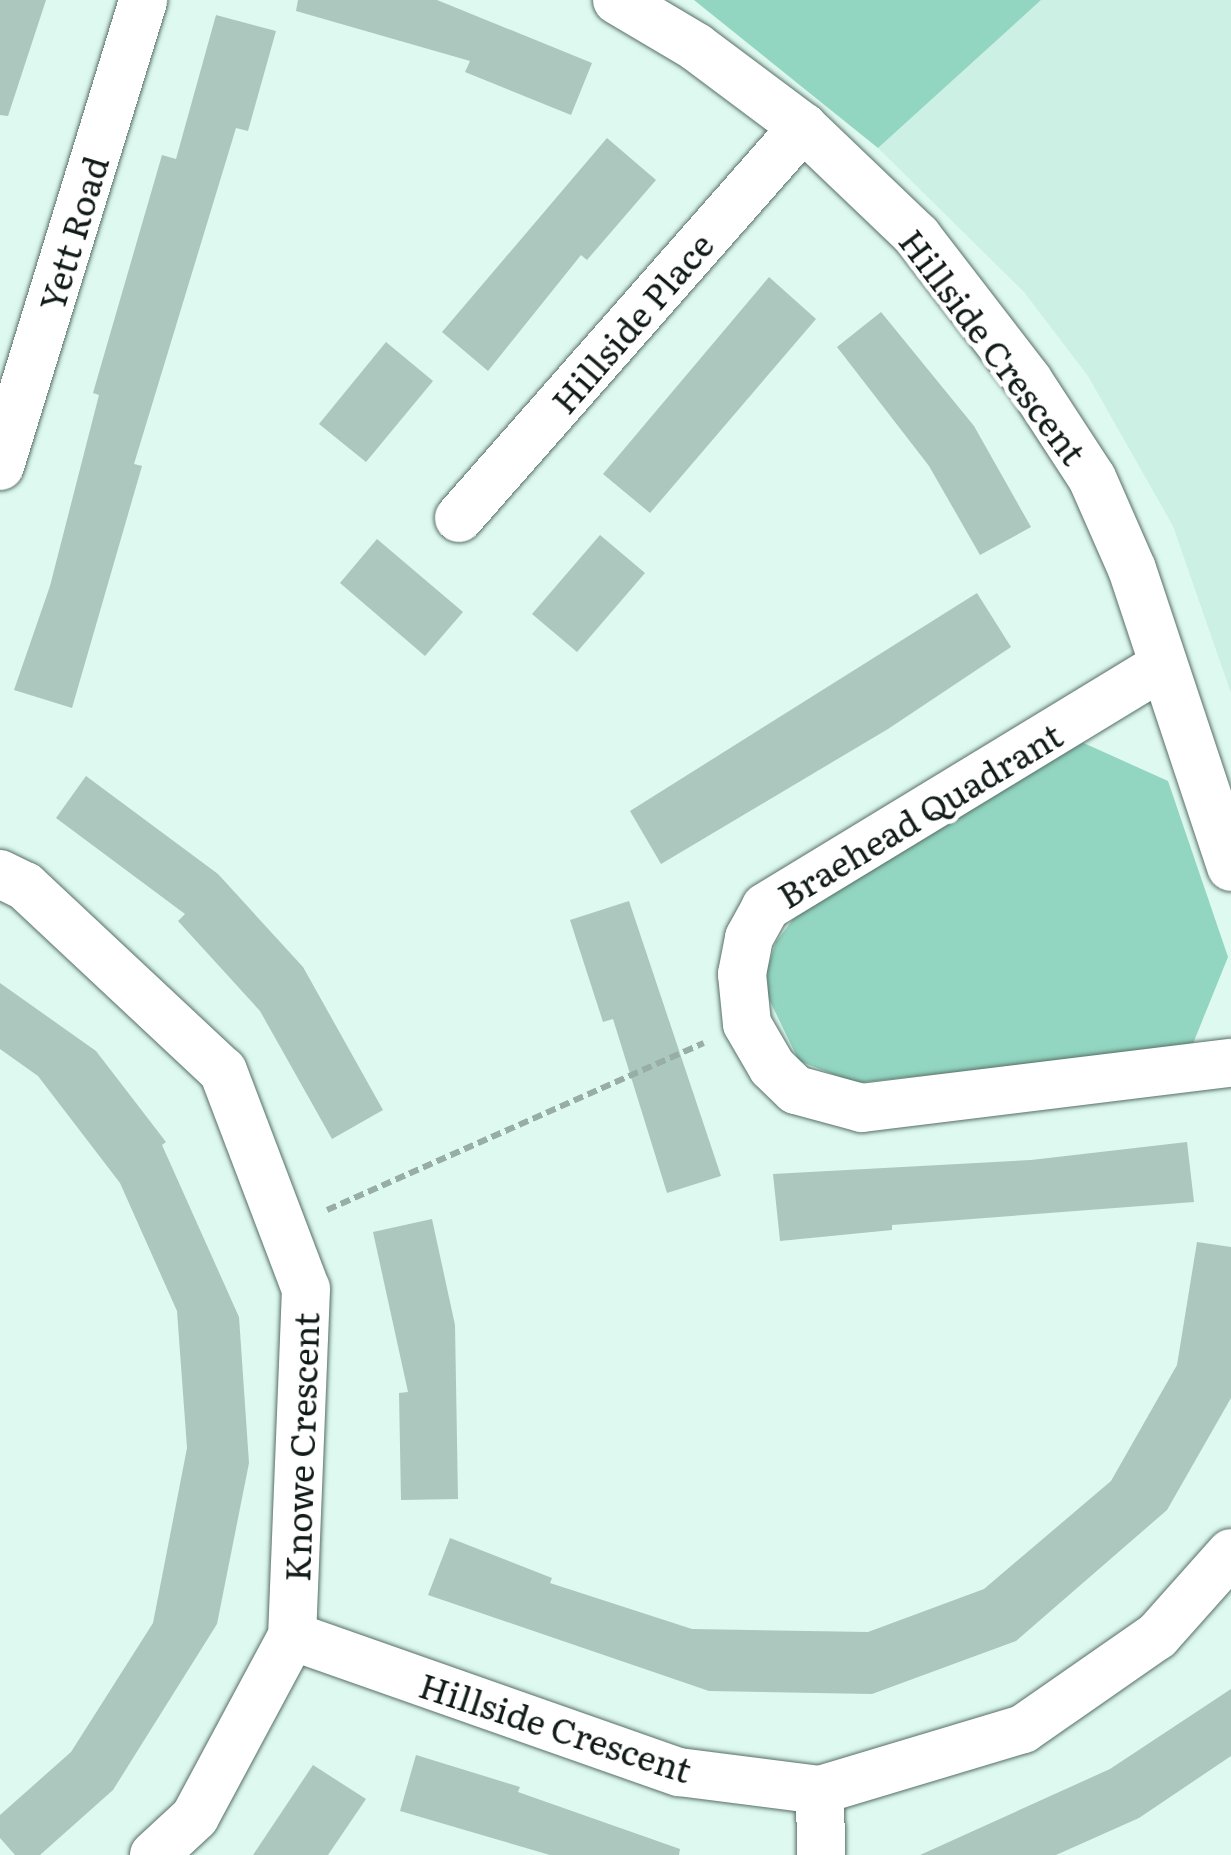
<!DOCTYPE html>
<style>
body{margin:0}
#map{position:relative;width:1231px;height:1855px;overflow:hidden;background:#def9ef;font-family:Literata,serif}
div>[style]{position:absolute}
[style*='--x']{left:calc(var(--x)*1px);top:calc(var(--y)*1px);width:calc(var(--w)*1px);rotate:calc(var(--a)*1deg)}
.built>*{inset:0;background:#ccf0e3}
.green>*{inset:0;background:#92d5c0}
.building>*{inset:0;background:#acc7bd}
.path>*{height:6px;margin-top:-3px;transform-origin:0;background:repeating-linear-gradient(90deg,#98ada5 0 10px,transparent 0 15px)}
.roads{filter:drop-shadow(0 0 2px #576f67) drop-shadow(0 0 2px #576f67)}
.street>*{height:48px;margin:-24px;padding:0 24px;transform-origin:24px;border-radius:24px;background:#fff}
span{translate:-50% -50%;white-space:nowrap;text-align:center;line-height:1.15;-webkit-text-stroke:9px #fff;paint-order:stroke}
.street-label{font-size:35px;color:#111b18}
</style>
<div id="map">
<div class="built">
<i style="clip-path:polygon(1041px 0,1231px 0,1231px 693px,1173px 526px,1088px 376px,1024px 292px,878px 148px)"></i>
</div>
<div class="green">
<i style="clip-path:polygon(694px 0,1041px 0,878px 148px)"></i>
<i style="clip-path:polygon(1077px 740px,1168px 781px,1228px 957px,1192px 1046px,856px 1083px,799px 1061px,768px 997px,767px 970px,776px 942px,797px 914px)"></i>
</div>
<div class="building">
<i style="clip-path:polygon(0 0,46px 0,8px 116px,0 115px)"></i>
<i style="clip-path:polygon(298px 0,437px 0,592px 63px,571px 115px,465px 72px,470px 61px,296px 11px)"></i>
<i style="clip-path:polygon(216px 15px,276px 31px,248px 131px,236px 128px,134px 464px,142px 466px,72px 708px,14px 690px,50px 586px,99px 395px,93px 393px,162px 155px,176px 159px)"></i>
<i style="clip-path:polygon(607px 138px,656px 180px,587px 260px,581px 255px,488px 371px,442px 332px)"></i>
<i style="clip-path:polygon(769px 277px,816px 319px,650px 513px,603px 474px)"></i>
<i style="clip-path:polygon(881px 312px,974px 426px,1031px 527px,980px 555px,929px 466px,837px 347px)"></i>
<i style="clip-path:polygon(386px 342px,433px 381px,366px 462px,319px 424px)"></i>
<i style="clip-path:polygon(600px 535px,645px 573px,577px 652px,532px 614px)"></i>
<i style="clip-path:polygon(377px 539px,463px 612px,425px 656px,340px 583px)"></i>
<i style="clip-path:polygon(977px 593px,1011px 647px,888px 729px,661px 864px,630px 811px)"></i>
<i style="clip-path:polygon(86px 776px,218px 874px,303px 967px,383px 1110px,332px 1139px,260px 1011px,178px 921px,185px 914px,56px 818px)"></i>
<i style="clip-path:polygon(629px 901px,721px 1176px,667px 1193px,613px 1019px,603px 1022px,570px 920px)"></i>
<i style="clip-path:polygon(0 983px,96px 1051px,166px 1142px,162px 1145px,239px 1317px,249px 1463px,217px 1624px,113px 1790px,40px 1855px,15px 1855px,0 1838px,0 1815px,71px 1752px,153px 1623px,187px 1448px,177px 1311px,120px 1183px,38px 1076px,0 1049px)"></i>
<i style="clip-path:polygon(1187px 1142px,1194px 1202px,892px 1225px,892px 1230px,780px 1241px,773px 1174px,1031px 1160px)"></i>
<i style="clip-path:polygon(432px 1219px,455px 1325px,458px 1499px,401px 1500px,399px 1393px,408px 1392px,373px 1232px)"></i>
<i style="clip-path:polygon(1197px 1242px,1231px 1247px,1231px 1398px,1167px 1510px,1016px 1641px,872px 1694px,709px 1691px,428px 1595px,450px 1538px,552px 1578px,550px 1583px,692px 1629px,868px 1632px,984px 1589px,1111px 1481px,1177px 1365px)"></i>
<i style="clip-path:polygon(1231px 1689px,1231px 1756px,1139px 1818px,1056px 1855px,920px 1855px,1110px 1769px)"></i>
<i style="clip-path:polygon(416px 1755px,520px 1787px,518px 1792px,680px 1849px,679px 1855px,550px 1855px,400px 1811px)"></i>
<i style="clip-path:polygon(313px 1765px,366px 1799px,328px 1855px,253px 1855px)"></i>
</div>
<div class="path">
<i style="--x:327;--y:1210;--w:412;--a:-23.9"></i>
</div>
<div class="roads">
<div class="street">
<i style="--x:617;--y:0;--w:92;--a:30.7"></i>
<i style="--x:696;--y:47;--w:134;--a:36.8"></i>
<i style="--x:803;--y:127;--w:158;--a:43.7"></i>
<i style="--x:917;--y:236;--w:182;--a:52.4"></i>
<i style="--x:1028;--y:380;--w:117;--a:56.9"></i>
<i style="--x:1092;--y:478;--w:99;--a:66.3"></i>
<i style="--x:1132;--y:569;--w:314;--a:71.6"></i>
<i style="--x:0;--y:466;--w:487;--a:-72.9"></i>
<i style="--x:459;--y:518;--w:521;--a:-48.66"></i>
<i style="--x:1162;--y:666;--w:464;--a:148.7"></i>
<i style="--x:766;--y:907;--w:35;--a:119"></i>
<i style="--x:749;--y:938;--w:37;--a:101"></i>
<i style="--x:742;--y:974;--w:50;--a:84.3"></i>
<i style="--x:747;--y:1024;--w:50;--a:59.8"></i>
<i style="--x:772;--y:1067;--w:33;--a:44"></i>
<i style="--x:796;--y:1090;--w:68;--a:15.3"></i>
<i style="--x:862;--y:1108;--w:372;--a:-7"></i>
<i style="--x:0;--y:874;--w:28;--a:26"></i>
<i style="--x:25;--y:886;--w:271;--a:43.1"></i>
<i style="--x:223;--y:1071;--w:233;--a:69.2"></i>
<i style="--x:306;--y:1289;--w:347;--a:92.3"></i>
<i style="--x:292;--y:1636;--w:205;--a:118.2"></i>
<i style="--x:195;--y:1817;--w:56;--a:137.2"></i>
<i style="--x:292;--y:1636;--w:410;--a:19.4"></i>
<i style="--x:679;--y:1772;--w:142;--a:7.3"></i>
<i style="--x:820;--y:1790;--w:212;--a:-16.7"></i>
<i style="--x:1023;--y:1729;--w:163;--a:-34.8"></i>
<i style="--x:1157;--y:1636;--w:111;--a:-48.3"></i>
<i style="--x:820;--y:1790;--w:65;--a:89.1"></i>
</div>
</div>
<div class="street-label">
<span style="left:72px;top:233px;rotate:-73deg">Yett Road</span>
<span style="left:631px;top:322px;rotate:-49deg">Hillside Place</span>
<span style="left:994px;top:346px;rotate:53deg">Hillside Crescent</span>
<span style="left:919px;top:814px;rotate:-31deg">Braehead Quadrant</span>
<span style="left:300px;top:1447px;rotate:-88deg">Knowe Crescent</span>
<span style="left:556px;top:1726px;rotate:18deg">Hillside Crescent</span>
</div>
</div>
